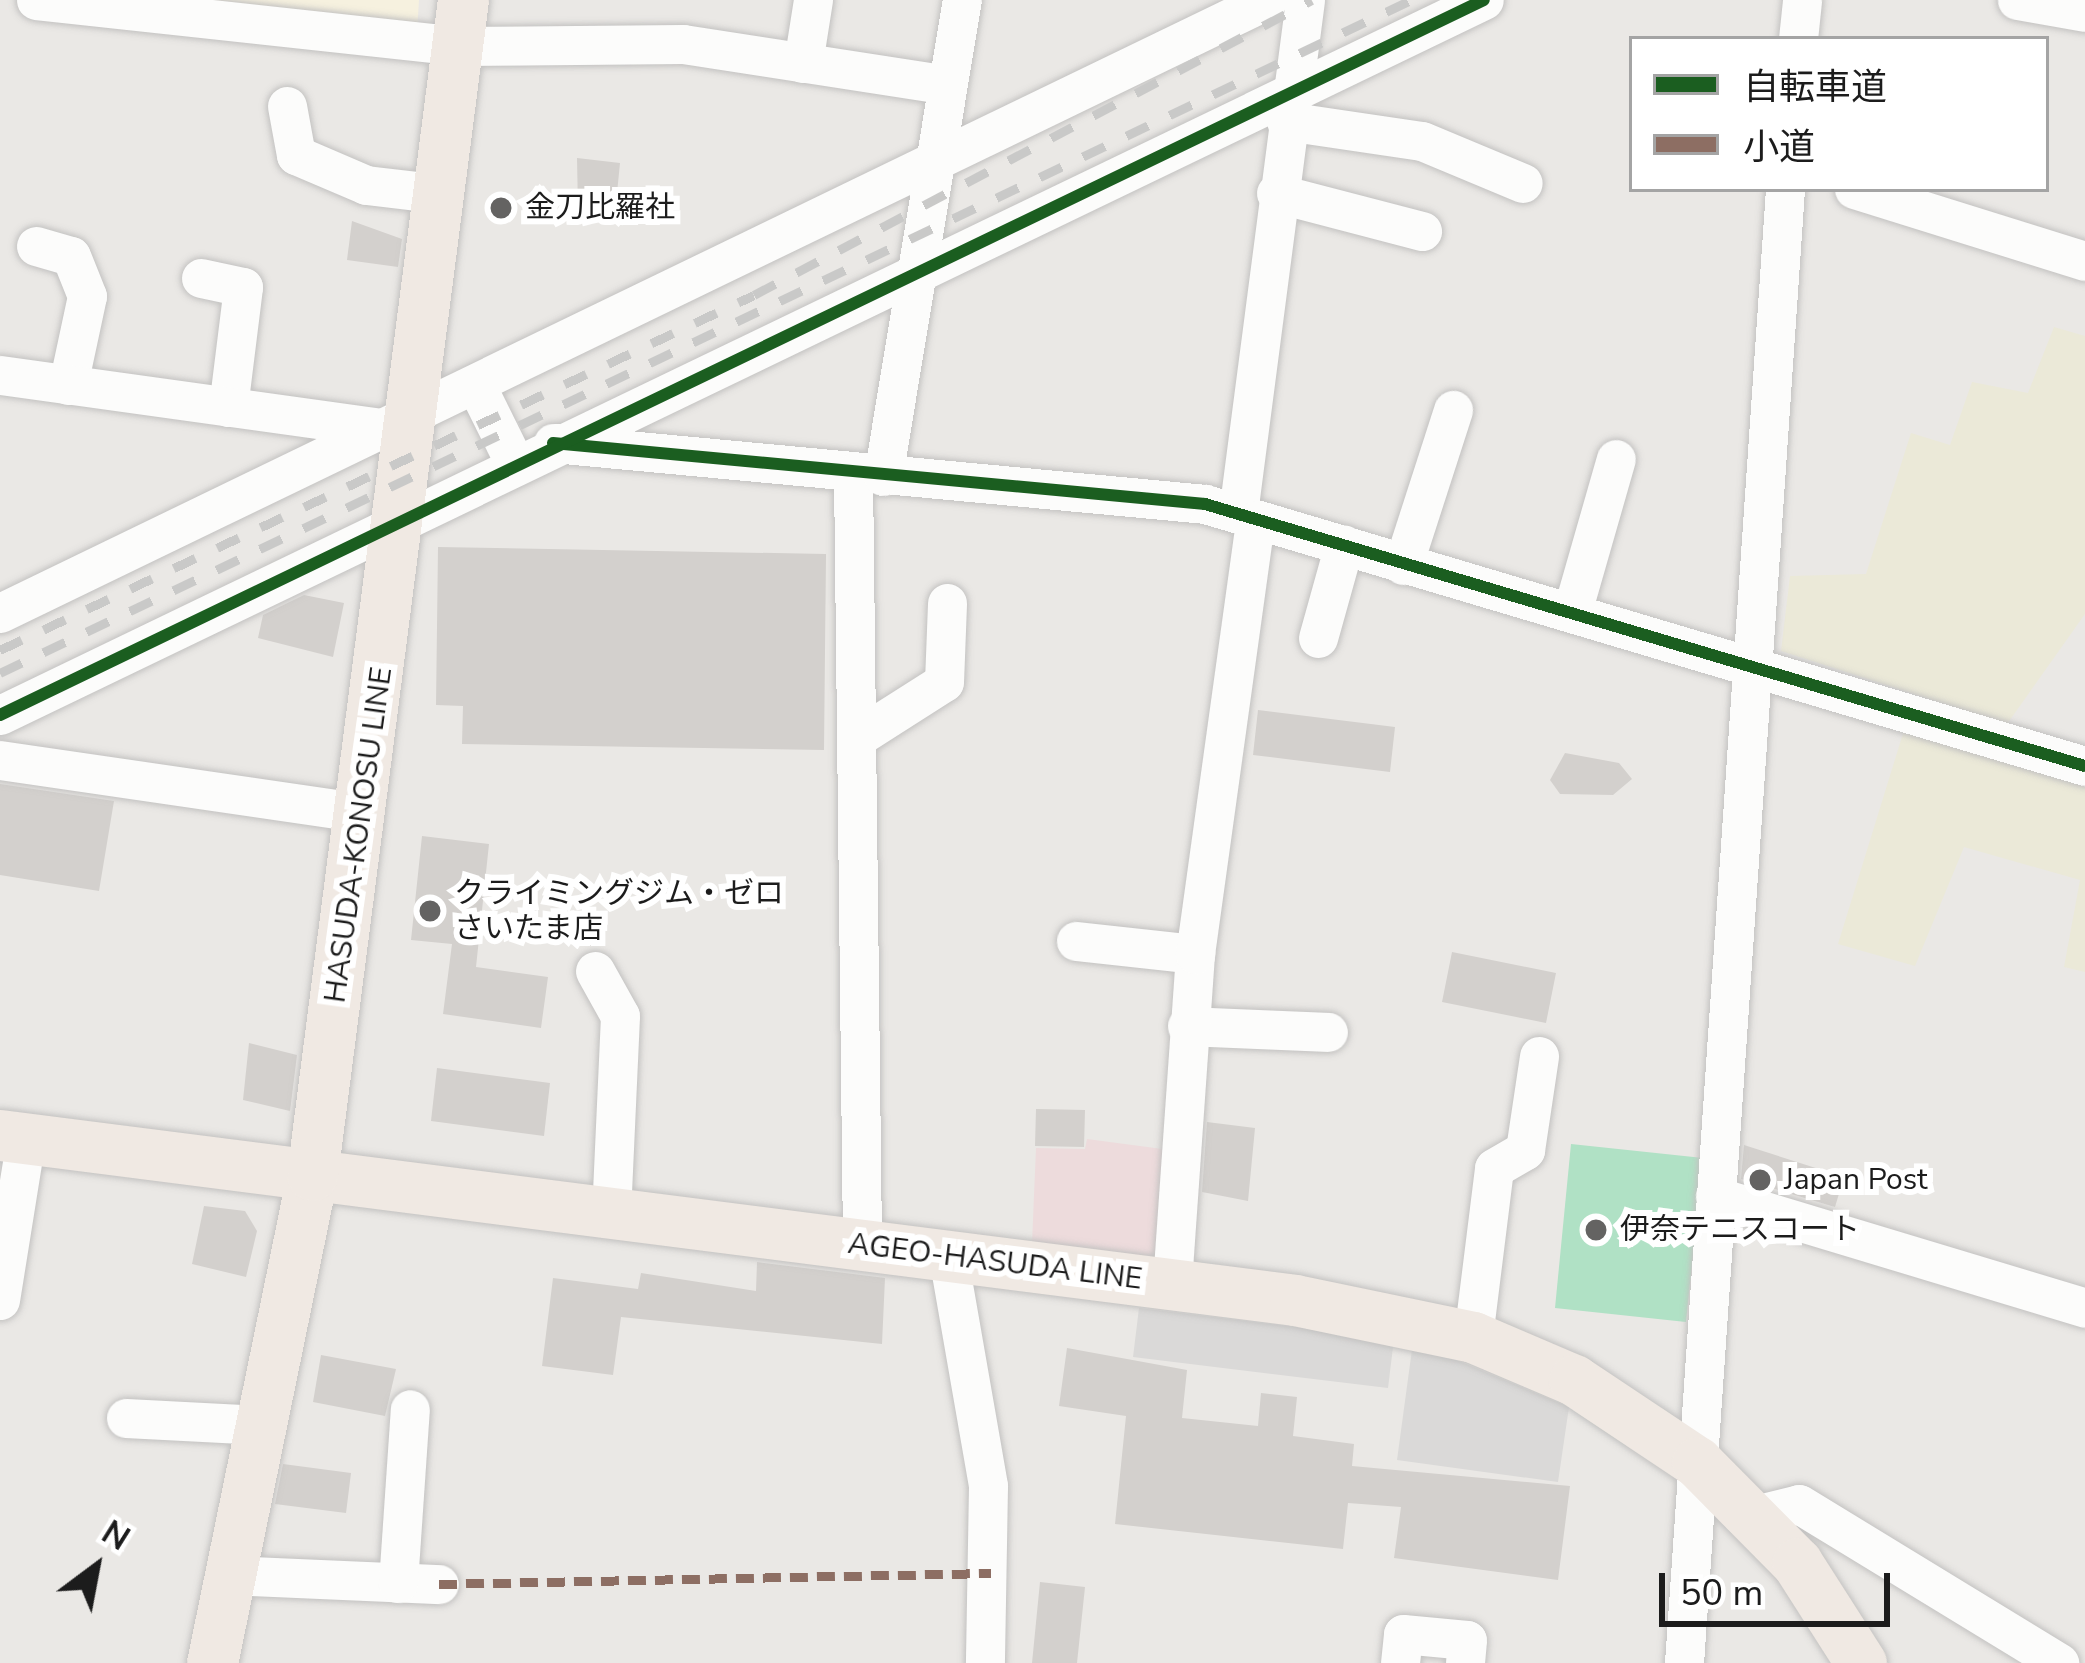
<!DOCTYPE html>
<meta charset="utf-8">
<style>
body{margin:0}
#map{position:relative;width:2085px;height:1663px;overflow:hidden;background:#eae8e5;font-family:"Nunito Sans","Noto Sans JP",sans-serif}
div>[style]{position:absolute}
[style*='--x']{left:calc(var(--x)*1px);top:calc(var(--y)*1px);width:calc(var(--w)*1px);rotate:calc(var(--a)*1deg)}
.commercial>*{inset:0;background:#eddbdc}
.education>*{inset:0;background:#f6f1df}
.farmland>*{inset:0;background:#ebe9d8}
.pitch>*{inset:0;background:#b0e1c5}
.parking>*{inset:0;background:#dad9d8}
.building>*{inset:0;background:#d3d0cd}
.roads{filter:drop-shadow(0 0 3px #c3c2c1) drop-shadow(0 0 3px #c3c2c1)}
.minor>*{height:39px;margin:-19.5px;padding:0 19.5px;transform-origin:19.5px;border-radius:19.5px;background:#fcfcfb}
.major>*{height:51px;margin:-25.5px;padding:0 25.5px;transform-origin:25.5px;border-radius:25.5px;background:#f0e9e3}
.rail>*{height:9px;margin-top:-4.5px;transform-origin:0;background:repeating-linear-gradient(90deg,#c9c9c8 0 24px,transparent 0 48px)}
.quiet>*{height:9px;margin-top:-4.5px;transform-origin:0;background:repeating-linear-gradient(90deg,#8d6e63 0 18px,transparent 0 27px)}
.cycleway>*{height:12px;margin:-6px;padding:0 6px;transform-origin:6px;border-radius:6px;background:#1b5e20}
.dots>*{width:33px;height:33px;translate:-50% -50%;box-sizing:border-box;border:6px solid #fff;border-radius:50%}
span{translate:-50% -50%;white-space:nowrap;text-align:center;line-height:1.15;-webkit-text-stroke:12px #fff;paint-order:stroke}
.poi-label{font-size:30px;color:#1c1c1c}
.left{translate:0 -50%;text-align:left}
.street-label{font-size:30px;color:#1c1c1c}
.legend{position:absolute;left:1629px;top:36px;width:420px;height:156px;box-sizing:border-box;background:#fff;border:3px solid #a4a4a4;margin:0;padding:15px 21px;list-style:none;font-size:36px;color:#1c1c1c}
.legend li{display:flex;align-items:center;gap:24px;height:60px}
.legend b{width:60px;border:3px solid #a4a4a4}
.north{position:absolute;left:36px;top:1507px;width:120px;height:120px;-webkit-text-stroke:9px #fff;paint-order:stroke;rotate:32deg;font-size:33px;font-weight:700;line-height:48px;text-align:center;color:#1c1c1c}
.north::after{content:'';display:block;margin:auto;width:42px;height:54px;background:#1c1c1c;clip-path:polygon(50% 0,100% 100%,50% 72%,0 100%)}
.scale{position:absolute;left:1659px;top:1573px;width:231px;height:54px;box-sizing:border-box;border:6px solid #1c1c1c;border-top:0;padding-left:15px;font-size:36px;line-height:42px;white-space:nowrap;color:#1c1c1c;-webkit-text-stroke:9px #fff;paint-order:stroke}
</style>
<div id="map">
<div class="commercial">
<i style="clip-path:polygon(1087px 1139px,1170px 1150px,1164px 1259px,1032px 1243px,1036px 1148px,1085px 1149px)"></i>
</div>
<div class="education">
<i style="clip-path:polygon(126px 0,419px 0,417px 31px)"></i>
</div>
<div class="farmland">
<i style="clip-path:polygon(2054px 327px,2085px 336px,2085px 614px,2007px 724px,1781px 651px,1790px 576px,1866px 574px,1911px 433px,1950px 445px,1972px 382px,2028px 393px)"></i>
<i style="clip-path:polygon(1905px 727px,2085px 784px,2085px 972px,2064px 967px,2080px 880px,1964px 847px,1915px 966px,1838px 944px)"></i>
</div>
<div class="pitch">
<i style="clip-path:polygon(1571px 1144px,1703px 1158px,1686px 1322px,1555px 1308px)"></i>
</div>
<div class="parking">
<i style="clip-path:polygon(1139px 1308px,1394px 1339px,1388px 1388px,1133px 1357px)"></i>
<i style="clip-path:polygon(1413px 1342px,1569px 1407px,1558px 1482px,1397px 1460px)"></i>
</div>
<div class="building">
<i style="clip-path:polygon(577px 158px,620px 163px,615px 213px,578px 209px)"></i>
<i style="clip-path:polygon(352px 221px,402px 239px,398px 267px,347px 260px)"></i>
<i style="clip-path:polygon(438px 547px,826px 554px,824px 750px,462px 744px,463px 706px,436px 705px)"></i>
<i style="clip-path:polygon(304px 595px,344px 603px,333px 657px,258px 638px,263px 615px)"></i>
<i style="clip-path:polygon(1258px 710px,1395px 727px,1390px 772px,1253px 755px)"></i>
<i style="clip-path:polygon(1565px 753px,1619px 763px,1632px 779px,1613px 795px,1560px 794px,1550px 780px)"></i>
<i style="clip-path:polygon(0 784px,114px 801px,99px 891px,0 875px)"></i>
<i style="clip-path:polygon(422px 836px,489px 844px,476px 967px,548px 977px,541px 1028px,443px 1014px,452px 944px,411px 940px)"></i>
<i style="clip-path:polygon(1452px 952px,1556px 973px,1546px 1023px,1442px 1002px)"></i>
<i style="clip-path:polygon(249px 1043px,297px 1055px,290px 1111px,243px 1100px)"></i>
<i style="clip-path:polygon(437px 1068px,550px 1083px,544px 1136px,431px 1121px)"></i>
<i style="clip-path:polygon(1036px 1109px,1085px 1110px,1084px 1147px,1035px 1146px)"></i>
<i style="clip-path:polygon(1207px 1122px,1255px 1128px,1248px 1201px,1202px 1192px)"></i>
<i style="clip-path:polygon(1744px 1145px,1844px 1177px,1835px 1207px,1741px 1179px)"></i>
<i style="clip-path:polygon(204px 1206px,245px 1211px,257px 1231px,246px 1277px,192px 1264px)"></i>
<i style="clip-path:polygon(757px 1262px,885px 1278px,882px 1344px,621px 1317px,613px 1375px,542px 1366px,553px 1278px,638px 1289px,641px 1273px,756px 1291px)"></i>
<i style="clip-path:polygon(1067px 1348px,1187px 1370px,1182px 1418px,1258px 1426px,1261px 1393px,1297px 1397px,1293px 1436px,1354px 1444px,1352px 1466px,1570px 1486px,1558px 1580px,1394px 1558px,1401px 1507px,1348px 1503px,1343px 1549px,1115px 1524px,1126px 1416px,1059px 1406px)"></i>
<i style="clip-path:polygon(321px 1355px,396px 1369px,385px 1416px,313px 1402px)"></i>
<i style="clip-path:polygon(283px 1464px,351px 1473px,346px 1513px,275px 1504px)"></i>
<i style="clip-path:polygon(1040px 1582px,1085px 1587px,1077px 1663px,1032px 1663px)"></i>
</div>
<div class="roads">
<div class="minor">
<i style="--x:36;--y:0;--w:425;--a:6.2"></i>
<i style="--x:459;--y:46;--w:224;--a:-0.5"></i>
<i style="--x:683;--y:44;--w:267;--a:8.8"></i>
<i style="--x:2017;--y:0;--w:69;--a:10"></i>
<i style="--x:1798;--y:39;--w:39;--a:-84"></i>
<i style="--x:803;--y:63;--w:64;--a:-81"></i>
<i style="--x:287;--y:106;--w:50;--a:79.6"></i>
<i style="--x:296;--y:155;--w:76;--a:23.2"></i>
<i style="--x:366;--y:185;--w:78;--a:6.7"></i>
<i style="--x:1286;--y:121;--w:137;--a:8.4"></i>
<i style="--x:1422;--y:141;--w:109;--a:22.6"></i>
<i style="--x:1854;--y:189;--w:242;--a:17.3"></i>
<i style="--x:1276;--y:193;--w:151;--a:14.6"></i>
<i style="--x:36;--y:246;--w:36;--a:16"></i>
<i style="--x:71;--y:256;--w:43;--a:68.2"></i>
<i style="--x:87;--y:296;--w:91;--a:102.1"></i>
<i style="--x:201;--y:278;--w:43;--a:12.1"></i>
<i style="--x:243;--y:287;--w:121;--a:97.1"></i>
<i style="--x:0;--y:375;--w:395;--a:7.9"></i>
<i style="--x:477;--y:387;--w:84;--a:63.7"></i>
<i style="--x:553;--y:443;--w:655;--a:5.34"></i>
<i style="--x:1205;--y:504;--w:918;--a:16.58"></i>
<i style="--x:853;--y:473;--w:773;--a:89.33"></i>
<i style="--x:883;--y:476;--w:483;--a:-80.6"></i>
<i style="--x:1238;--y:513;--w:517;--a:-82.56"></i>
<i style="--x:1403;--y:565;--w:163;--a:-72.1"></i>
<i style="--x:1572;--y:612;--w:159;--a:-74"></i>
<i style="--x:0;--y:613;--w:1408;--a:-25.82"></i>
<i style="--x:1318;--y:638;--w:97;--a:-74.4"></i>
<i style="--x:0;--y:715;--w:1647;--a:-25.73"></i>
<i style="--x:856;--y:738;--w:104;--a:-32.5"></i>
<i style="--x:944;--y:682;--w:79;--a:-87.8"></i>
<i style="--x:0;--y:760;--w:367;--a:8.3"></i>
<i style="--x:1076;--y:941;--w:120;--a:6.2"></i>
<i style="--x:595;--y:971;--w:51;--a:60.9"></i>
<i style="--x:620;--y:1016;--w:197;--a:92.6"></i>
<i style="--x:1187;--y:1026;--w:141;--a:2.4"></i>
<i style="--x:1715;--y:1196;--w:387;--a:16.8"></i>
<i style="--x:948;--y:1256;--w:233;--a:80.1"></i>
<i style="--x:988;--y:1486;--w:177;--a:91"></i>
<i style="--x:1172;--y:1283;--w:330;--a:-86"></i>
<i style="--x:1195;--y:954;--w:437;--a:-82.1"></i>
<i style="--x:0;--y:1300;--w:164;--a:-80.9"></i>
<i style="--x:1473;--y:1337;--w:170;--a:-82.9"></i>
<i style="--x:1494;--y:1168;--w:36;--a:-30"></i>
<i style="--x:1525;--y:1150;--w:95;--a:-81.5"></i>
<i style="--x:126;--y:1418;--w:135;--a:3"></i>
<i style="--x:1755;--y:1515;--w:45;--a:-14"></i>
<i style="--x:1799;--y:1504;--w:305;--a:31.4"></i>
<i style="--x:230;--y:1575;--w:209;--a:2.5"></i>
<i style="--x:398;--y:1583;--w:174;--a:-86.1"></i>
<i style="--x:1400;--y:1663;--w:29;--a:-84"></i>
<i style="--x:1403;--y:1634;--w:64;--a:5.4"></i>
<i style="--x:1467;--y:1640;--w:23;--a:95"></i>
<i style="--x:1684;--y:1663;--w:1477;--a:-86.08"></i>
</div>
<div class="major">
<i style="--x:0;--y:1135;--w:1305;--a:7.26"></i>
<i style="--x:1295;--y:1300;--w:182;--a:11.7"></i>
<i style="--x:1473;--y:1337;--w:110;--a:23.1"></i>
<i style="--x:1574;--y:1380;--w:148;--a:33.7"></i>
<i style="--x:1697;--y:1462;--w:142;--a:45.3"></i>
<i style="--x:1797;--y:1563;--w:119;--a:57.4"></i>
<i style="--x:212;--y:1663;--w:498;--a:-78.4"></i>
<i style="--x:312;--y:1175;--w:1185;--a:-82.68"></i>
</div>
</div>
<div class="rail">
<i style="--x:0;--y:650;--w:833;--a:-25.21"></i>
<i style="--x:754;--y:295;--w:631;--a:-27.86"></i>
<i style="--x:0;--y:673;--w:1563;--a:-25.5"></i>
</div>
<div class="quiet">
<i style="--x:439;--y:1584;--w:552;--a:-1.14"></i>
</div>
<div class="cycleway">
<i style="--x:553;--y:443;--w:655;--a:5.34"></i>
<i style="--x:1205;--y:504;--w:918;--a:16.58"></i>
<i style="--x:0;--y:715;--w:1647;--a:-25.73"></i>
</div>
<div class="dots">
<i style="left:501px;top:208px;background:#646362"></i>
<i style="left:430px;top:911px;background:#646362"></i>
<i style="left:1760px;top:1180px;background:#646362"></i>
<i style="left:1596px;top:1230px;background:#646362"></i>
</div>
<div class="poi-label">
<span class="left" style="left:525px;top:208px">金刀比羅社</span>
<span class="left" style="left:454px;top:911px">クライミングジム・ゼロ<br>さいたま店</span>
<span class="left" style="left:1784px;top:1180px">Japan Post</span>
<span class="left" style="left:1620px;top:1230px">伊奈テニスコート</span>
</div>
<div class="street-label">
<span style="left:359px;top:835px;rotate:-82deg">HASUDA-KONOSU LINE</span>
<span style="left:995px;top:1262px;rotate:7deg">AGEO-HASUDA LINE</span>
</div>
<ul class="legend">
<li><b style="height:15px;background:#1b5e20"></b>自転車道</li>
<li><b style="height:15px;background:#8d6e63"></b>小道</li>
</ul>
<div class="north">N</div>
<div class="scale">50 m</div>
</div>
